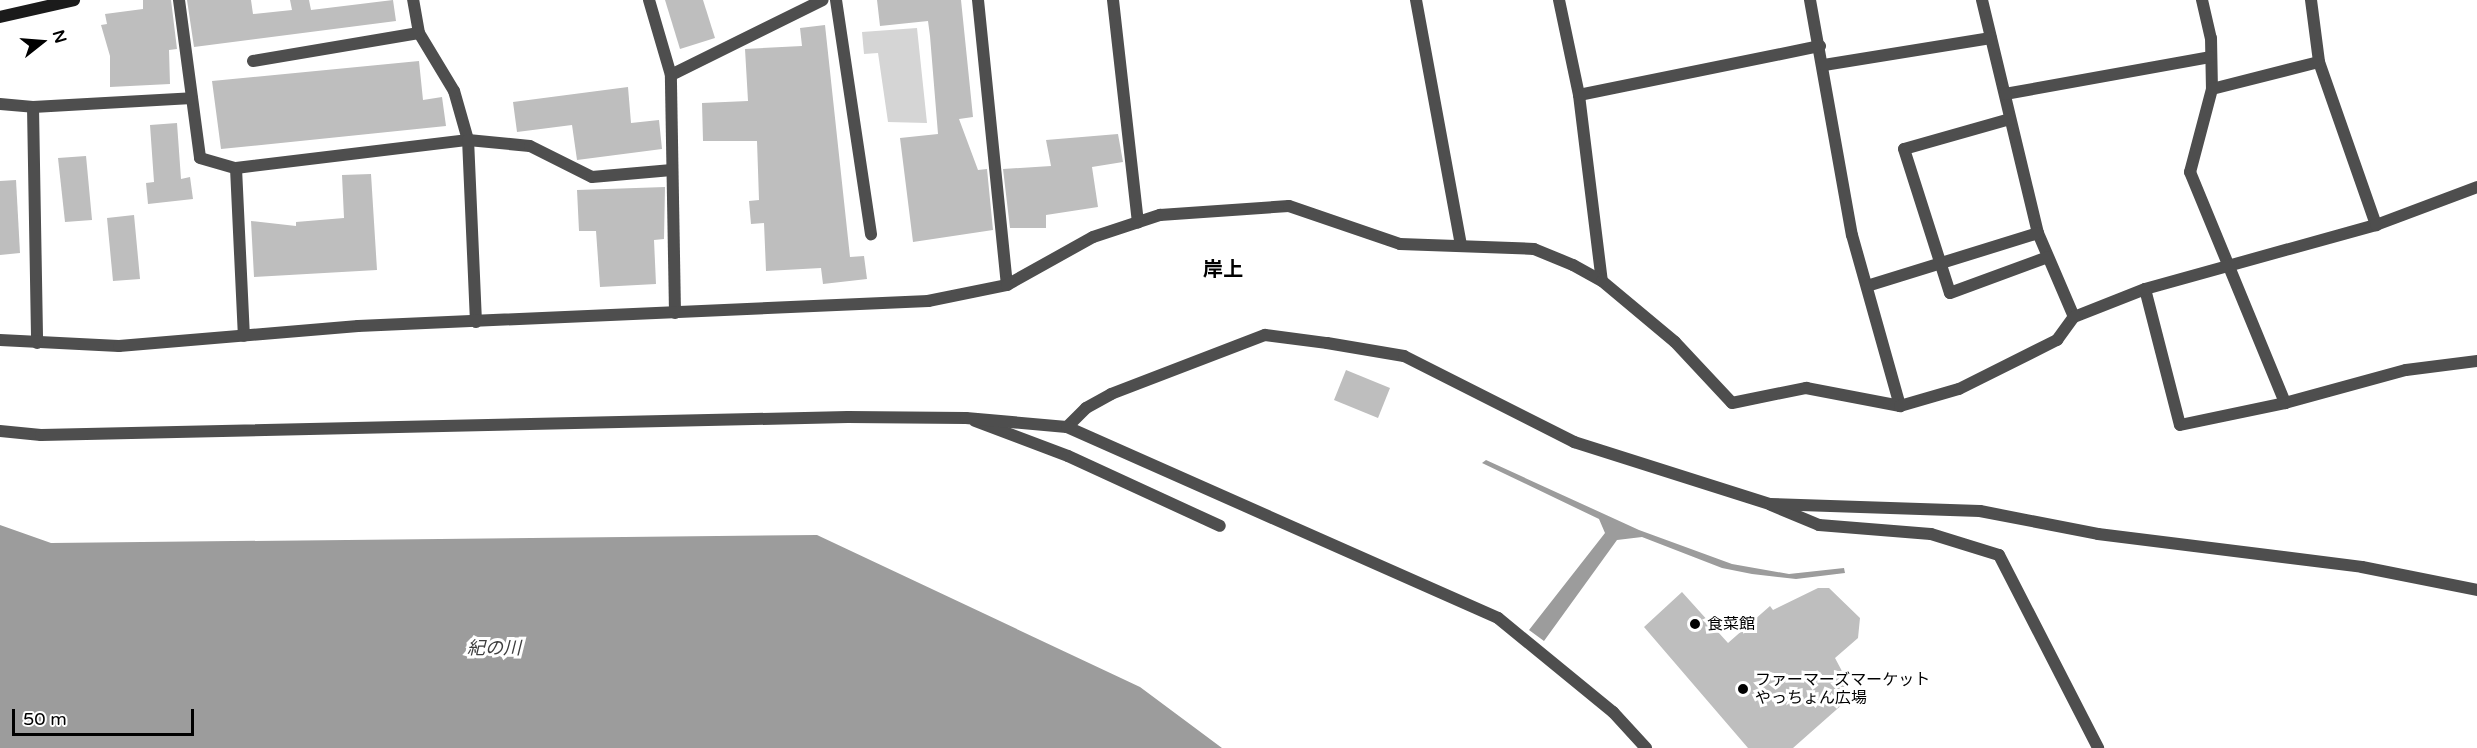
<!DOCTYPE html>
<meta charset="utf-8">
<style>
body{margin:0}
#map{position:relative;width:2477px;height:748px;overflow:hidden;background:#fff;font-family:"Varela Round","Noto Sans JP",sans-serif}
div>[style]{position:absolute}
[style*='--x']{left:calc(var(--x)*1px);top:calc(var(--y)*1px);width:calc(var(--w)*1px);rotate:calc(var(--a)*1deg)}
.green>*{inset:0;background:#d5d5d5}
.water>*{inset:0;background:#9c9c9c}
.building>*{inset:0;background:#bebebe}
.minor>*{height:12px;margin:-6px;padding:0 6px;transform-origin:6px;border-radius:6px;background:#4e4e4e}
.tertiary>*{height:12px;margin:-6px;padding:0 6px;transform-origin:6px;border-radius:6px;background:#4e4e4e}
.secondary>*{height:12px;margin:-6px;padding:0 6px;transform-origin:6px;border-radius:6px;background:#1b1b1b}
.dots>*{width:16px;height:16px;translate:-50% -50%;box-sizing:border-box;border:3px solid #fff;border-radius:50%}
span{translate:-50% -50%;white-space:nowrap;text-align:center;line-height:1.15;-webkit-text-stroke:6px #fff;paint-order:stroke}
.poi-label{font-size:16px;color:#000}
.left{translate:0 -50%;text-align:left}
.water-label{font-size:18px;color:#3d3d3d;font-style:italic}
.quarter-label{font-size:20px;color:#000;font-weight:700}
.north{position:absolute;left:12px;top:12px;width:60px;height:60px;-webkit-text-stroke:4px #fff;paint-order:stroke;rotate:73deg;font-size:16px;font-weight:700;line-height:24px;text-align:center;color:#000}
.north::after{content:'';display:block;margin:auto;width:21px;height:27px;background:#000;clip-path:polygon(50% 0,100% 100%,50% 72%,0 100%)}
.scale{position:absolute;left:12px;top:709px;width:182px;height:27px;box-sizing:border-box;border:3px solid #000;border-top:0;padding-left:8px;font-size:18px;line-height:21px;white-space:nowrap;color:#000;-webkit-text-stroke:4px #fff;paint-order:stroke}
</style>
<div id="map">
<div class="green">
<i style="clip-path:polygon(917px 28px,927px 123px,888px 122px,878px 53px,864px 54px,862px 32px)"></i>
</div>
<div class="water">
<i style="clip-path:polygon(1486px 460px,1639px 530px,1732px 564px,1789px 574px,1844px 568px,1845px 573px,1796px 579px,1752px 574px,1722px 568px,1642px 537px,1617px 540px,1544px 641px,1529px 630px,1605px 533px,1599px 519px,1482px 463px)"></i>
<i style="clip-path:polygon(0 525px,51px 543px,817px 535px,1140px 687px,1222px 748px,0 748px)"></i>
</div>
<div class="building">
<i style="clip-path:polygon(143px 0,171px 0,177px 49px,169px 50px,170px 84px,110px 87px,110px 56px,101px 25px,107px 24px,105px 14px,143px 9px)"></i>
<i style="clip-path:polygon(187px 0,251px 0,253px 14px,292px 10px,290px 0,309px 0,311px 10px,393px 0,396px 21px,194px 47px)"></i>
<i style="clip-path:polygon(665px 0,703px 0,715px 38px,680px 49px)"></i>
<i style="clip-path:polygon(877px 0,961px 0,973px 117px,959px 119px,978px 170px,987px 169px,993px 230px,913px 242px,900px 138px,938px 134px,930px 36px,928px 21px,880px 26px)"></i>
<i style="clip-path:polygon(825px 25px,850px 257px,864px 256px,867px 279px,823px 284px,821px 268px,766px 271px,764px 223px,751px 224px,749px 201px,759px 200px,757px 141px,703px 141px,702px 103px,748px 101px,745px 49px,802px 46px,800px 28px)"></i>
<i style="clip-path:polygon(419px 61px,423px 100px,442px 97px,446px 126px,221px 149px,212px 81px)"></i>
<i style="clip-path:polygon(628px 87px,631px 123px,659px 120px,662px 149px,577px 160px,572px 125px,517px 132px,513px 102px)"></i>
<i style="clip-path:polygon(177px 123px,181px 179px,190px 177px,193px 199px,148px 204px,146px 183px,154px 182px,150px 125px)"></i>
<i style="clip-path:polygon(1118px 134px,1123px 162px,1092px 167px,1098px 207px,1046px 215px,1046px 228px,1010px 228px,1003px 169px,1051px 166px,1046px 140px)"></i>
<i style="clip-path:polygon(86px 156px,92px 220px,65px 222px,58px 158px)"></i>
<i style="clip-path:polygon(371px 174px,377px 270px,254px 277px,251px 221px,296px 226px,296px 222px,344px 218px,342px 175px)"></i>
<i style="clip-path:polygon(16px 180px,20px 253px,0 255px,0 181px)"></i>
<i style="clip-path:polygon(665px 187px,664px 239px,654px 240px,656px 284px,600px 287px,596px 231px,579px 231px,577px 190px)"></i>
<i style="clip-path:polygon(134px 215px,140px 279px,113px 281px,107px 218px)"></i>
<i style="clip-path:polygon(1346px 370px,1390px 388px,1378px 418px,1334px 400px)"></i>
<i style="clip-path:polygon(1818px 588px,1829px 588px,1860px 618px,1858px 638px,1835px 658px,1843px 673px,1839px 679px,1853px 695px,1793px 748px,1748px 748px,1644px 627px,1682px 592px,1728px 643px,1770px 606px,1773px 610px)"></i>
</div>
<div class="minor">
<i style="--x:179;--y:0;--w:159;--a:82.4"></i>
<i style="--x:200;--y:158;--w:37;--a:16"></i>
<i style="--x:236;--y:168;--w:234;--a:-6.9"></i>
<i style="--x:468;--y:140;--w:51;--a:-105.9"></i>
<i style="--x:454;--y:91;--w:68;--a:-121.1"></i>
<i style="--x:419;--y:33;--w:34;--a:-100"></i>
<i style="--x:649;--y:0;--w:78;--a:73.7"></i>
<i style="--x:836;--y:0;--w:237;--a:81.5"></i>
<i style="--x:978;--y:0;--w:286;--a:84.2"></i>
<i style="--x:1113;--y:0;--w:224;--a:83.6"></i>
<i style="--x:1416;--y:0;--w:250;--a:79.6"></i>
<i style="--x:1559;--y:0;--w:97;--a:78.1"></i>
<i style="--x:1579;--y:95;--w:187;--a:83"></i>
<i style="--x:1810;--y:0;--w:239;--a:79.9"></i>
<i style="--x:1852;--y:235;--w:178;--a:74.3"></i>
<i style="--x:1982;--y:0;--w:240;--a:76.5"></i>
<i style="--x:2038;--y:233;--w:91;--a:66.8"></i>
<i style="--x:2202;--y:0;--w:39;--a:77"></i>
<i style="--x:2211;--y:38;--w:51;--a:88.9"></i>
<i style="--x:2212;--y:89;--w:86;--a:104.8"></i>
<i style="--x:2190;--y:172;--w:250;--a:67.6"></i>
<i style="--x:2285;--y:403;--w:125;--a:-15.3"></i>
<i style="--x:2406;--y:370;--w:72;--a:-7.2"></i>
<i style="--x:2311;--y:0;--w:63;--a:82.6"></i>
<i style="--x:2319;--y:62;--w:173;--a:70.7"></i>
<i style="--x:253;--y:61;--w:168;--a:-9.6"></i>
<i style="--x:1824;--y:65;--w:169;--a:-9.2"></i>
<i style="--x:2212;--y:89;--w:110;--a:-14.2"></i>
<i style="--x:2005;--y:94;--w:208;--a:-10.2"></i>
<i style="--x:1579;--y:95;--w:246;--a:-11.5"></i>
<i style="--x:0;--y:104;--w:33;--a:5"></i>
<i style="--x:33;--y:107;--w:159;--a:-3.2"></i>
<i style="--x:33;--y:107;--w:236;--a:89"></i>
<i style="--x:2010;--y:119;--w:110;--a:164.2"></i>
<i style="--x:1904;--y:149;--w:151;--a:72.3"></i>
<i style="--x:1950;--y:293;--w:104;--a:-20.2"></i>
<i style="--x:236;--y:168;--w:168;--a:87.3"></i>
<i style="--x:1867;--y:286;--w:179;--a:-17.2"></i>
<i style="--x:2145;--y:289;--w:140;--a:75.6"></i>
<i style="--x:2180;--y:425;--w:107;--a:-11.8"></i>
<i style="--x:675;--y:313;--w:238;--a:-91"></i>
<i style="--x:671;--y:75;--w:169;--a:-26.3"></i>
<i style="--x:476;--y:322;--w:182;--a:-92.5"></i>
<i style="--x:468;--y:140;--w:62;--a:5.5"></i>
<i style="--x:530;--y:146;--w:69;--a:26.6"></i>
<i style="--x:592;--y:177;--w:80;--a:-5"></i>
<i style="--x:0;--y:340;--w:119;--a:2.9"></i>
<i style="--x:119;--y:346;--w:240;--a:-4.8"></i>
<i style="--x:358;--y:326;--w:571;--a:-2.51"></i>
<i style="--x:928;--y:301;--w:81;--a:-11.4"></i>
<i style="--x:1007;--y:285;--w:98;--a:-29.2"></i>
<i style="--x:1093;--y:237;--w:71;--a:-18.2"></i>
<i style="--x:1160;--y:215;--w:129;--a:-4"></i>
<i style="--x:1289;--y:206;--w:117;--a:18.9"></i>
<i style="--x:1400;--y:244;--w:134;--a:2.1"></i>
<i style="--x:1534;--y:249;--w:42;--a:22.3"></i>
<i style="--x:1573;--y:265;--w:33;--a:29"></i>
<i style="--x:1602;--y:281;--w:95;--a:39.9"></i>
<i style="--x:1675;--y:342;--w:83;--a:46.9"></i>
<i style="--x:1732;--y:403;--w:76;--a:-11.5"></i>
<i style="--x:1806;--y:388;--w:96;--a:10.8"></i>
<i style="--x:1900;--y:406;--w:61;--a:-16.1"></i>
<i style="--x:1959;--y:389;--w:110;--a:-26.6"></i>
<i style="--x:2057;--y:340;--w:29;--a:-54"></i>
<i style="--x:2074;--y:317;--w:76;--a:-21.5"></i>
<i style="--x:2145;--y:289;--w:240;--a:-15.5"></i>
<i style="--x:2376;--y:225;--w:108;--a:-20.6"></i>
<i style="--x:975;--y:421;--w:99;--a:20.6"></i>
<i style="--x:1068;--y:456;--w:167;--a:24.7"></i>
<i style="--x:1771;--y:505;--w:52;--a:22.6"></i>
<i style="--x:1819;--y:525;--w:112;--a:4.6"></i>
<i style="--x:1931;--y:534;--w:71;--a:17.2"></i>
<i style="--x:1999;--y:555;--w:217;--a:62.8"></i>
</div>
<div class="tertiary">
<i style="--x:1067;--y:427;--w:27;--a:-45"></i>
<i style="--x:1086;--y:408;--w:29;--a:-29"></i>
<i style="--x:1111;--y:394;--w:165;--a:-21"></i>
<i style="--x:1265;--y:335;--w:63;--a:7.4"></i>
<i style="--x:1327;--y:343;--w:78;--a:9.6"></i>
<i style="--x:1404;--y:356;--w:191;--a:26.8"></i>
<i style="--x:1574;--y:442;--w:206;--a:17.6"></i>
<i style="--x:1770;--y:504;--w:210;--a:1.9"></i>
<i style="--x:1980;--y:511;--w:120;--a:11"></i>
<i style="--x:2098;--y:534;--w:266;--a:7.1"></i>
<i style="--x:2362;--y:567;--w:117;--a:11.3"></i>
<i style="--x:0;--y:431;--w:41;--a:5.6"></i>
<i style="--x:41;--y:435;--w:807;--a:-1.28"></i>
<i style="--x:848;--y:417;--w:118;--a:0.5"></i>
<i style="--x:966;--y:418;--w:101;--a:5.1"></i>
<i style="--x:1067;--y:427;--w:471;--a:23.9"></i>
<i style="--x:1498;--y:618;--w:149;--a:39.3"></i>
<i style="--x:1613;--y:712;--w:49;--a:47.5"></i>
</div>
<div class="secondary">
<i style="--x:0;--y:17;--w:76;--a:-12.9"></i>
</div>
<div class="dots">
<i style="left:1695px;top:624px;background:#000"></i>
<i style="left:1743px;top:689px;background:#000"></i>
</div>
<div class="poi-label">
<span class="left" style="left:1707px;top:624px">食菜館</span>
<span class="left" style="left:1755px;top:689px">ファーマーズマーケット<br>やっちょん広場</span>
</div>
<div class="water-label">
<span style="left:494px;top:648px">紀の川</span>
</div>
<div class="quarter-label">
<span style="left:1223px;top:270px">岸上</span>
</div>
<div class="north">N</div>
<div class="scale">50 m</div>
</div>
